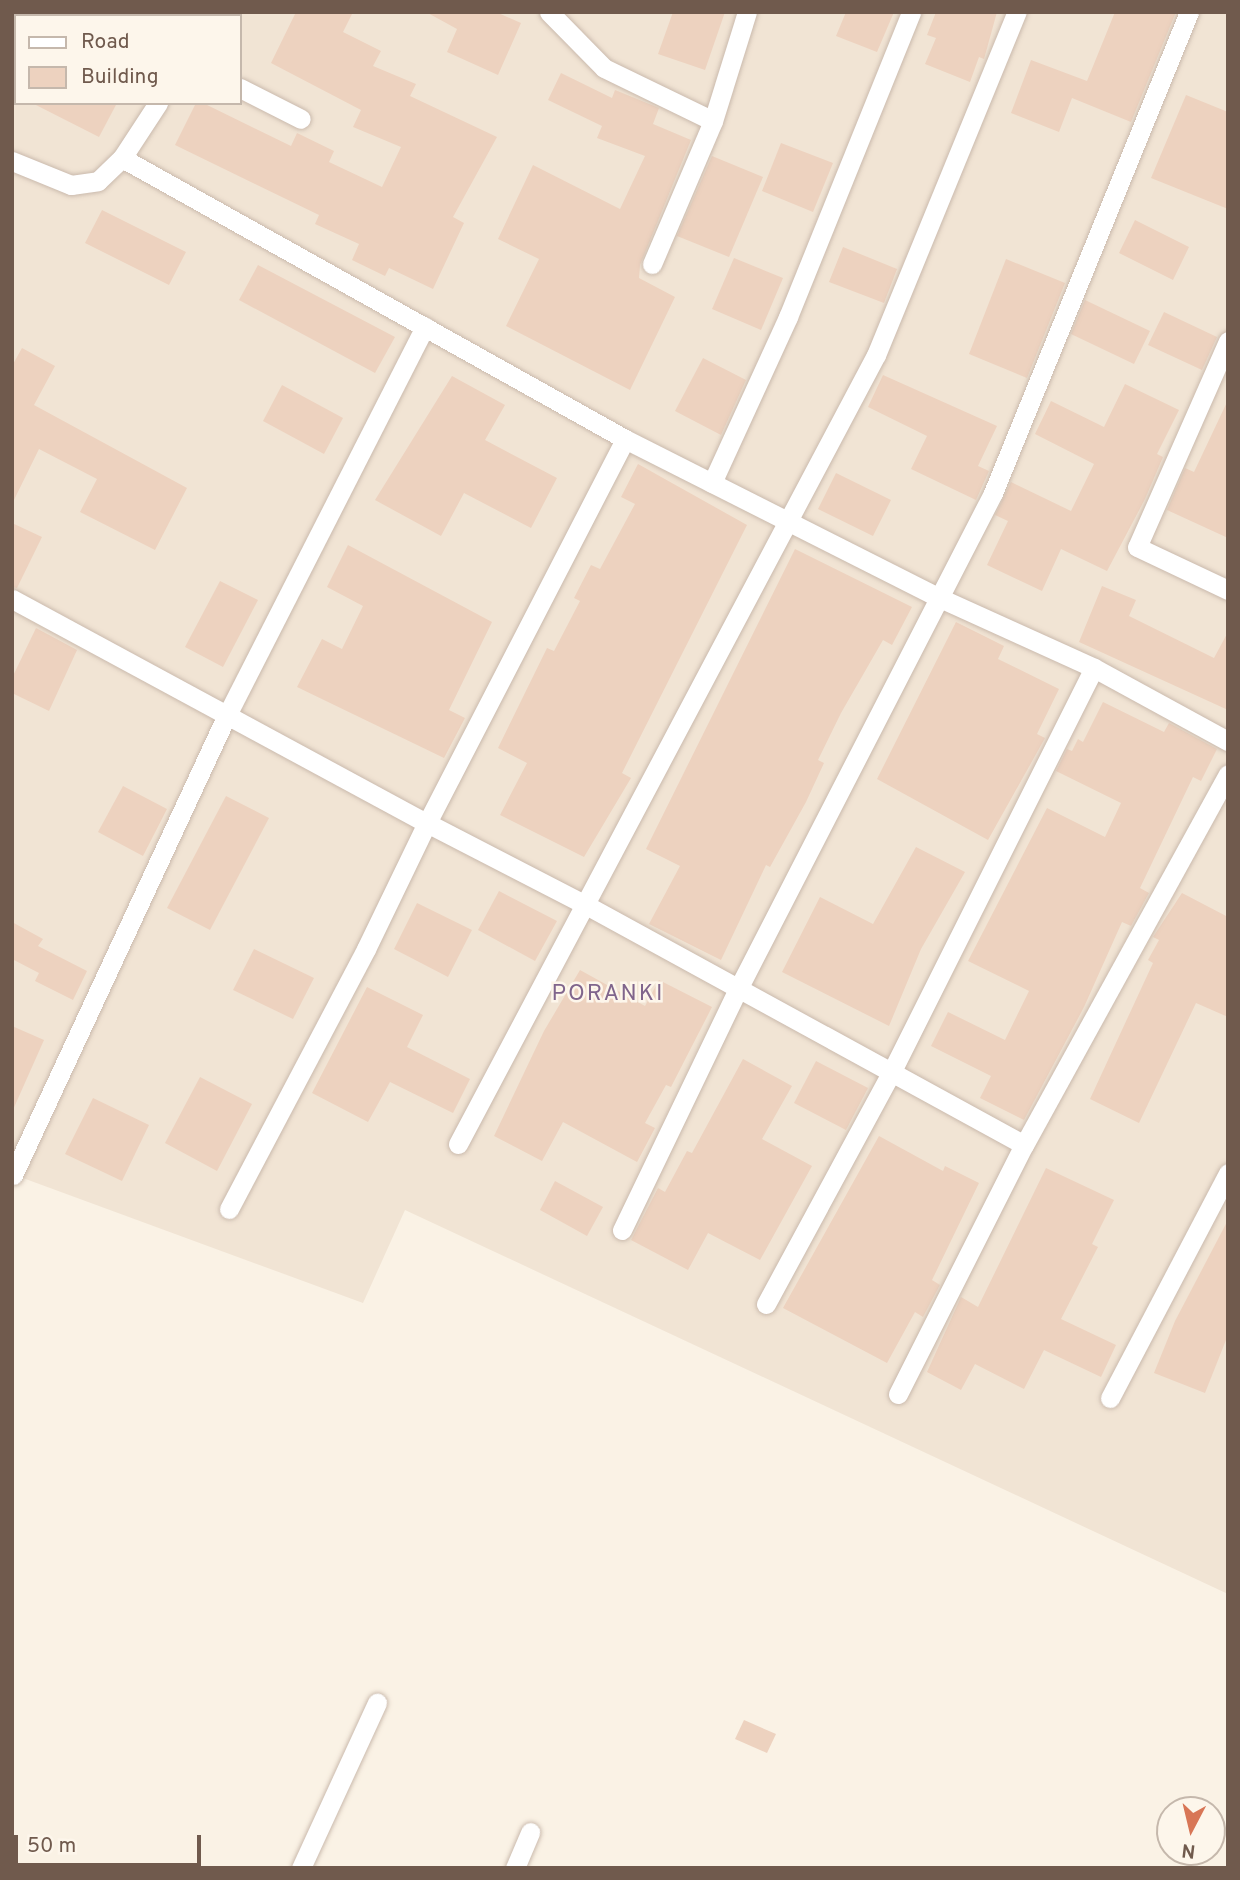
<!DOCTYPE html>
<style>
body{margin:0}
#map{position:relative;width:1240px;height:1880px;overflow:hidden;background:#faf2e5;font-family:Overpass,sans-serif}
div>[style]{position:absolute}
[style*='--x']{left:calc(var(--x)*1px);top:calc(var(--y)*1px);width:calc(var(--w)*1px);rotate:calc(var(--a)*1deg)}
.residential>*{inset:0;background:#f1e4d4}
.building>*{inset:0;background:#edd2bf}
.roads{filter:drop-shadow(0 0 2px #cabaad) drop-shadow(0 0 2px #cabaad)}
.street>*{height:19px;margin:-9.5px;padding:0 9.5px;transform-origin:9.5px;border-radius:9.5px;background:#fff}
span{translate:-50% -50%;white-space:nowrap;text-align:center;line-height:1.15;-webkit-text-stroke:5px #fdf6eb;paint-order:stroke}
.quarter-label{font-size:23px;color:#80658c;letter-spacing:2px}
.frame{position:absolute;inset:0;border:14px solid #705a4d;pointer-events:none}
.legend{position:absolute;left:14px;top:14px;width:228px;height:91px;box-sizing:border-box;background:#fdf6eb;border:2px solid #c5b8ac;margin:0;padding:9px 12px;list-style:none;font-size:21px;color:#705a4d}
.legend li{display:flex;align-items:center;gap:14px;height:35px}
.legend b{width:35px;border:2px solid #c5b8ac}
.north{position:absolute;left:1156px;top:1796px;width:70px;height:70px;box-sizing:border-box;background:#fdf6eb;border:2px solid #c5b8ac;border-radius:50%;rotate:187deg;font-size:19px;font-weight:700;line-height:28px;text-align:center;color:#705a4d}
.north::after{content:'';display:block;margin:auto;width:24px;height:32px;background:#d87656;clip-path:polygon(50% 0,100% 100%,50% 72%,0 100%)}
.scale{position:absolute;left:14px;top:1835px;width:187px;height:32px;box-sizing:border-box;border:4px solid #705a4d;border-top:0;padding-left:9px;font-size:21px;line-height:24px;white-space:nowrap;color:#705a4d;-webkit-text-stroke:5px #fdf6eb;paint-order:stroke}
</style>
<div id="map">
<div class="residential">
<i style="clip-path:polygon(evenodd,12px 12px,1228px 12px,1228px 1594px,405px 1210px,363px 1303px,12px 1174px,12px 12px,16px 16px,240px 16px,240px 103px,16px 103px,16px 16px)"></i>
</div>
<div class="building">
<i style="clip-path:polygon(296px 12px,353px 12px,343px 32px,381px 51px,373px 66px,416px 84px,410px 96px,497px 137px,453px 217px,464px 223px,433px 289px,389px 268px,385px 276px,352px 260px,359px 244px,315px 224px,319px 215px,175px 145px,196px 103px,203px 103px,291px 146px,297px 133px,334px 151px,329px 162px,382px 187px,401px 147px,353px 127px,361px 110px,271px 63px)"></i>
<i style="clip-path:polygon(426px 12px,496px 12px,521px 23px,498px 75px,447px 52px,457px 29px)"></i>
<i style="clip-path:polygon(673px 12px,725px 12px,705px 70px,658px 54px)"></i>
<i style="clip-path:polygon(846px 12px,894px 12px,877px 52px,836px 36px)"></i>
<i style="clip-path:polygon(936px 12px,997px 12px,984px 59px,979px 57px,970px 82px,925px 64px,936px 38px,927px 35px)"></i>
<i style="clip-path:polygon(1115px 12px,1176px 12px,1131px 122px,1072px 98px,1059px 132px,1011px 113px,1031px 60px,1087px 81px)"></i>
<i style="clip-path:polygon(561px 73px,612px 98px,615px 90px,659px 108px,653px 124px,691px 140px,640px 265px,639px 278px,675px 297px,630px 390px,506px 326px,539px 259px,498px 239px,533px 165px,620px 209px,645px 156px,597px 138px,602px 126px,548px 100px)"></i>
<i style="clip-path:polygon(1186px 95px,1228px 112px,1228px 209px,1151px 178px)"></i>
<i style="clip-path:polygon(32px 103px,117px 103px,99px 137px)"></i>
<i style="clip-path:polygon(781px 143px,833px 163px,813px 212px,762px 191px)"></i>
<i style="clip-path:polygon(712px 156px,763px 177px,729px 257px,677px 236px)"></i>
<i style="clip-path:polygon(102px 210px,186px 252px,169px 285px,85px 243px)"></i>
<i style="clip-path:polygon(1135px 220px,1189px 247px,1173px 280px,1119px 253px)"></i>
<i style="clip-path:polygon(843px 247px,897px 269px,884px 303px,829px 282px)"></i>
<i style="clip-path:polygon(734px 258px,783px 278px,761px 330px,712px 309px)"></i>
<i style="clip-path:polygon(1006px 259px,1065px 283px,1027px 378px,969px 354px)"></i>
<i style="clip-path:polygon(258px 265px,395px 337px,375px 373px,239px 300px)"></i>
<i style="clip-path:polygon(1085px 300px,1150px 331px,1134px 364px,1071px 334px)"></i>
<i style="clip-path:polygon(1164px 312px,1217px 337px,1202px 370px,1148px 345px)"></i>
<i style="clip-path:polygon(22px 348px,55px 366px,34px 405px,187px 488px,155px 550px,80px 512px,97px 479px,39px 449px,12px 504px,12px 366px)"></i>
<i style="clip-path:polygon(703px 358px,746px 380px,721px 435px,675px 411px)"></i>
<i style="clip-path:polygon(883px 375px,997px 426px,978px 466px,989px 471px,976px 500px,911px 469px,927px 436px,868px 407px)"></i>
<i style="clip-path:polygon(452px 376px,505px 405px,485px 440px,557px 478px,531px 528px,464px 493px,441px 536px,375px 500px)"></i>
<i style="clip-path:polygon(1125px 384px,1179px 410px,1157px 454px,1163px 457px,1145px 499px,1107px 571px,1061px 549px,1042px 591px,987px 565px,1008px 521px,995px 515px,1011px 482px,1071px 511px,1094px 464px,1035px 434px,1051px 401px,1104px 427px)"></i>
<i style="clip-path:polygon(282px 385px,343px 418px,324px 454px,263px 421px)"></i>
<i style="clip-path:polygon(1228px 400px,1228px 538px,1167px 510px,1185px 468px,1194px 472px)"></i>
<i style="clip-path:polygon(638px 464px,747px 525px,622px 773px,631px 778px,584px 857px,500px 815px,527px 763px,498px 748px,547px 648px,554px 651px,580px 601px,574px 598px,591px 565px,600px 569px,635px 504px,621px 497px)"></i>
<i style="clip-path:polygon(836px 473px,891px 500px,873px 536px,818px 509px)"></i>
<i style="clip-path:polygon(12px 523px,42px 537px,17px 588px,12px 587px)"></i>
<i style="clip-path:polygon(348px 545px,492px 622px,449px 710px,465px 718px,444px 758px,297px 687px,322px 639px,342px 649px,363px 606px,327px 587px)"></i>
<i style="clip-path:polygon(795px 549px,912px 607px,892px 645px,883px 640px,841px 713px,818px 760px,824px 763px,806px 802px,770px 867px,766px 865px,721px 960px,649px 924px,680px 866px,646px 849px)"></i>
<i style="clip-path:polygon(220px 581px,258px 600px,223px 667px,185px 647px)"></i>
<i style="clip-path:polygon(1102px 586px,1136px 600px,1129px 616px,1214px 658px,1228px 632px,1228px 710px,1079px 642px)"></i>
<i style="clip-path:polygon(956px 622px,1004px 646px,998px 659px,1059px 689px,1037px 734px,1045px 738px,988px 840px,877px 779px)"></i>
<i style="clip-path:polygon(36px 628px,77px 650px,49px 711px,12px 693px,12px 678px)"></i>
<i style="clip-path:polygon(1103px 702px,1164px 732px,1169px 723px,1217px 749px,1201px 781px,1193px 777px,1140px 888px,1149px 893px,1131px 926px,1122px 922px,1084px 1007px,1024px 1120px,980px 1098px,991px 1076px,931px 1046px,948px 1012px,1005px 1040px,1029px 991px,968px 961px,1047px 808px,1105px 837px,1121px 803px,1056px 771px,1067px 749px,1072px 751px,1078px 739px,1083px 742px)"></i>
<i style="clip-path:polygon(123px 786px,167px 809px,143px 856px,98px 832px)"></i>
<i style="clip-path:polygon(226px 796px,269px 818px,210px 930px,167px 908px)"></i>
<i style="clip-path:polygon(916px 847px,965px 872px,921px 949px,889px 1026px,782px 972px,820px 897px,873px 924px)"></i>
<i style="clip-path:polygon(499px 891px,557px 921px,535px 961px,478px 930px)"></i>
<i style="clip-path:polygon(1182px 893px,1228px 917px,1228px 1017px,1196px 1003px,1139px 1123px,1090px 1099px,1153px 963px,1148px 960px,1159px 940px,1153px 937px)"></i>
<i style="clip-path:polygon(417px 903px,472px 930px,448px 977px,394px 949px)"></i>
<i style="clip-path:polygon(12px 922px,43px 939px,38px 946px,87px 971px,73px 1000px,35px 981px,39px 973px,12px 959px)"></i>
<i style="clip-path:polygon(254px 949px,314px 978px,293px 1019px,233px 990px)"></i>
<i style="clip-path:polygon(580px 970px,645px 1006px,659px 980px,712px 1007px,671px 1087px,666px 1085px,645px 1123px,655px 1128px,637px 1162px,563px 1122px,542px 1161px,494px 1136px,544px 1031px)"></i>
<i style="clip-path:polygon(367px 987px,423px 1015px,407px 1047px,470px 1079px,453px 1113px,390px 1082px,368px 1122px,312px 1093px)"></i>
<i style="clip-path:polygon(12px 1026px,44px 1040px,12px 1112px)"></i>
<i style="clip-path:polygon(743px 1059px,792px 1086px,762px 1139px,812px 1166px,760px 1260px,708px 1233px,688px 1270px,631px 1240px,658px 1188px,665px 1192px,687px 1151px,692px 1153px)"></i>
<i style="clip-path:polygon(816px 1061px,868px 1088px,846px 1130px,794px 1103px)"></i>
<i style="clip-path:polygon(200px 1077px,252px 1104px,217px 1171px,165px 1143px)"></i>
<i style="clip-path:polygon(93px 1098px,149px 1125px,122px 1181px,65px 1154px)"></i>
<i style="clip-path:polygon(879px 1136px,943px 1171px,945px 1166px,979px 1183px,932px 1280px,940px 1285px,923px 1317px,915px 1312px,887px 1363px,783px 1308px)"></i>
<i style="clip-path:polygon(1046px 1168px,1114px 1200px,1092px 1244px,1098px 1247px,1061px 1319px,1116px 1345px,1101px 1377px,1044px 1350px,1024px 1389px,975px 1364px,961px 1390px,927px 1372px,961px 1297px,978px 1307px)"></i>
<i style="clip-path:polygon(555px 1181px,603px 1207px,587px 1236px,540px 1210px)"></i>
<i style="clip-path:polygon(1228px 1220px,1228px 1335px,1205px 1393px,1154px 1373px,1175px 1321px)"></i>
<i style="clip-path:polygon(744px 1720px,776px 1734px,767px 1753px,735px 1739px)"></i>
</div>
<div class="roads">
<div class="street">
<i style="--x:549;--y:12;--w:78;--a:45.5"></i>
<i style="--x:604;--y:68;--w:121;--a:25.9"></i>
<i style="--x:218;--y:16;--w:4;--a:-63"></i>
<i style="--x:240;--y:88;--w:68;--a:26.9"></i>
<i style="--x:122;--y:158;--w:576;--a:29.19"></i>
<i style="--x:625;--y:439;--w:353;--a:26.8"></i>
<i style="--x:940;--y:598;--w:169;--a:24.4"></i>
<i style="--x:1094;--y:668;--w:153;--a:28.6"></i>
<i style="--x:12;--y:161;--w:64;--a:22.1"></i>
<i style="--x:71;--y:185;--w:27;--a:-8"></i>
<i style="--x:98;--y:181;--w:33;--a:-44"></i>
<i style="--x:122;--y:158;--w:66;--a:-56.8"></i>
<i style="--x:652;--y:264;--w:155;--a:-66.9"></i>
<i style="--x:713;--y:121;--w:114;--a:-72.7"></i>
<i style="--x:1228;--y:341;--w:225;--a:113.8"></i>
<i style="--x:1137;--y:547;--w:101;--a:25.3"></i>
<i style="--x:712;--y:483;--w:183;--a:-65.4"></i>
<i style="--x:788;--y:317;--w:329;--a:-68"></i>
<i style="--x:12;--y:599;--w:472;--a:28.4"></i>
<i style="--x:427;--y:823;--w:432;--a:-62.7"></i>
<i style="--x:458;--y:1144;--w:893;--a:-62.09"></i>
<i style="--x:876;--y:355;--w:371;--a:-67.7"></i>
<i style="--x:13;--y:1175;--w:505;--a:-65.06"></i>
<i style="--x:226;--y:717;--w:438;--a:-63"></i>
<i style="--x:229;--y:1209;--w:294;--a:-62.2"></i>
<i style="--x:366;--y:949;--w:140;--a:-64.2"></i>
<i style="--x:427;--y:823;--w:179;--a:27.3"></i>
<i style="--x:586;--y:905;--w:499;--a:28.7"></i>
<i style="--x:622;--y:1230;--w:265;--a:-64.3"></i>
<i style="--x:737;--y:991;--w:560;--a:-62.79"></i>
<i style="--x:993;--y:493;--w:519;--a:-67.83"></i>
<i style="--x:766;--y:1304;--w:263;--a:-61.6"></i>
<i style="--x:891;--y:1073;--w:453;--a:-63.4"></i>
<i style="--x:898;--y:1394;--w:279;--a:-63.2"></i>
<i style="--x:1024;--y:1145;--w:423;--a:-61.2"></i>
<i style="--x:1110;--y:1398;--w:254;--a:-62.3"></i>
<i style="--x:301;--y:1868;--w:182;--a:-65.3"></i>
<i style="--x:515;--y:1868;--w:39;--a:-67"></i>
</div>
</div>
<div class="quarter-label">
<span style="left:608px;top:995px">PORANKI</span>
</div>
<div class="frame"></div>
<ul class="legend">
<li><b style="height:9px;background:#fff"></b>Road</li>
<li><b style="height:19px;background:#edd2bf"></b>Building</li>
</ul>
<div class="north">N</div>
<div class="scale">50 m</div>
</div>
